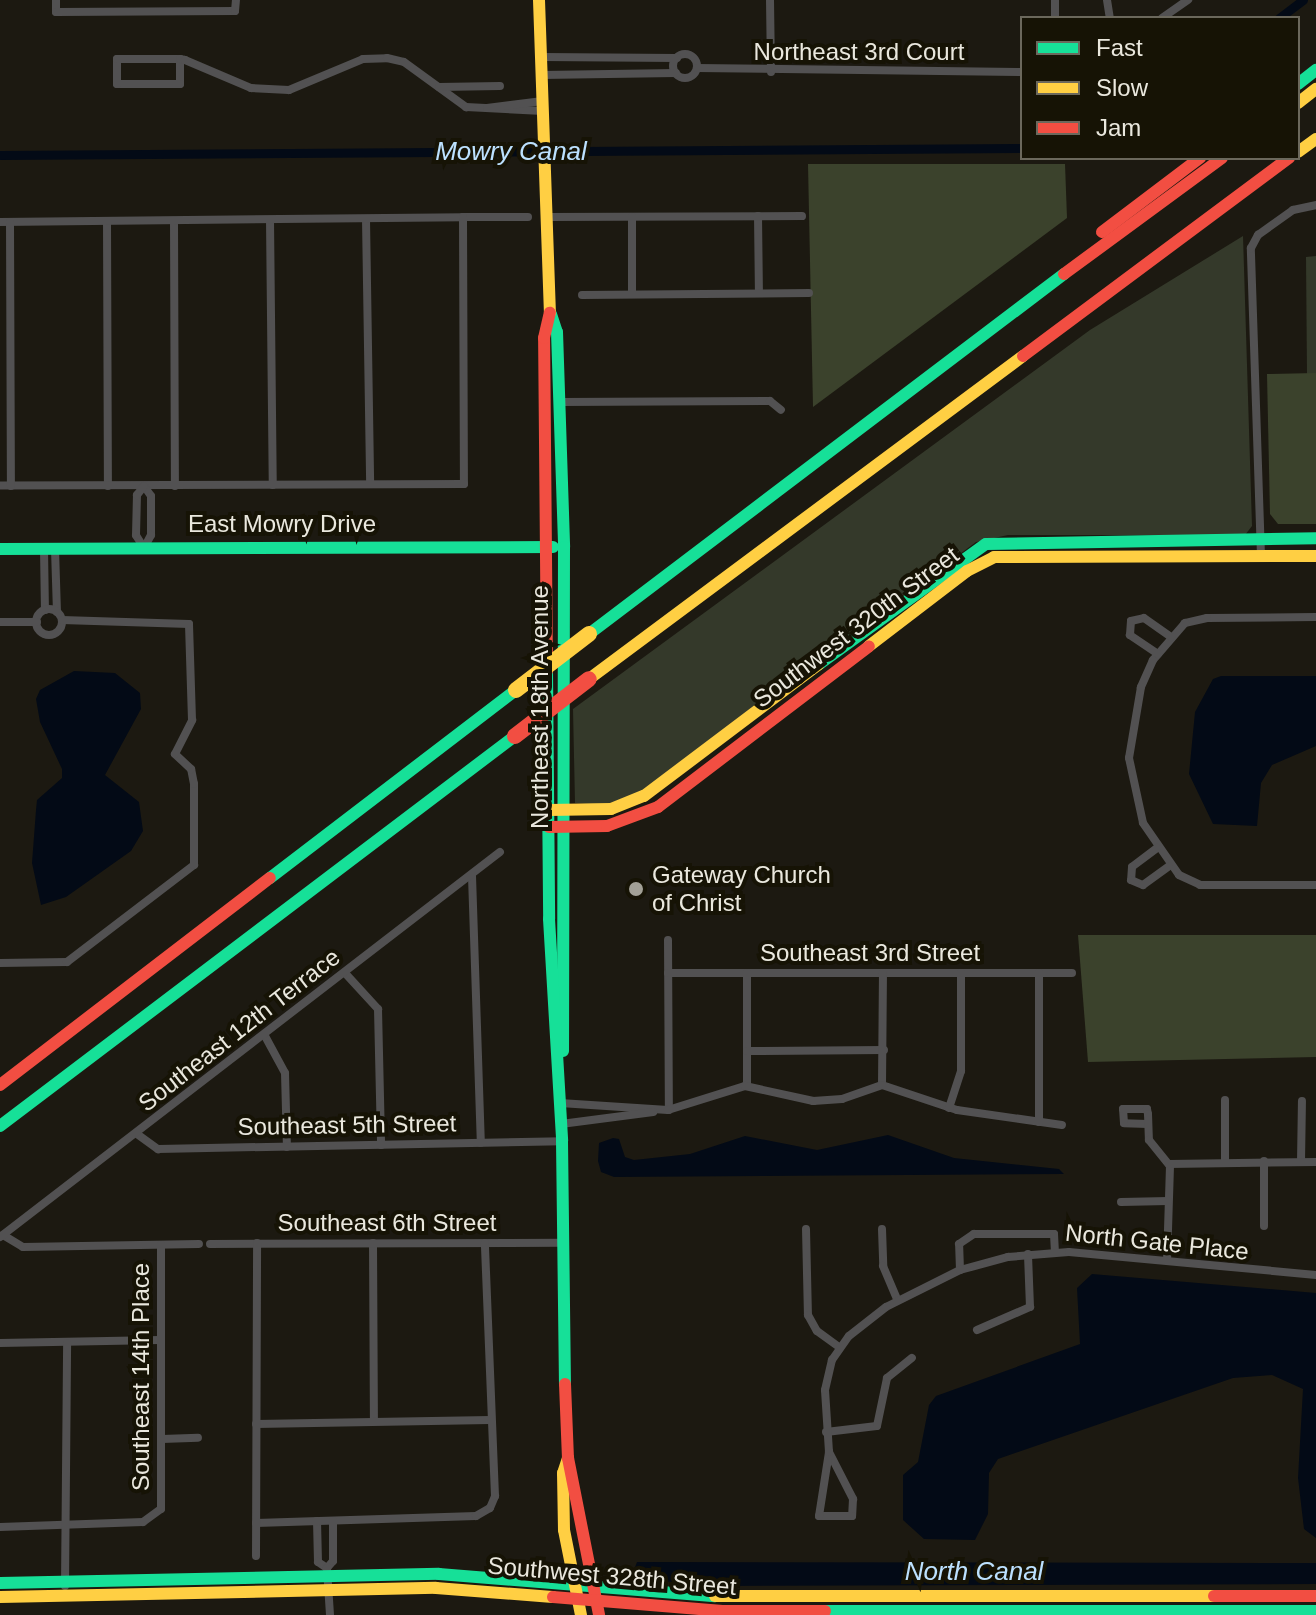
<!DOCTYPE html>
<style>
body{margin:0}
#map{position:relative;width:1316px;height:1615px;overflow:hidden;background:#1c1911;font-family:Arial,sans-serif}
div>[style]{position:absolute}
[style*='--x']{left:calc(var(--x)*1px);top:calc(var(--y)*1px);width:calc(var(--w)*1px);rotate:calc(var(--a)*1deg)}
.green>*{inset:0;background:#34392a}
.forest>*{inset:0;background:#3b422c}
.water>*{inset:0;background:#030a16}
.canal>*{height:9px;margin:-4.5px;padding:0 4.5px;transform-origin:4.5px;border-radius:4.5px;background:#030a16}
.street>*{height:8px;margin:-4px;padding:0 4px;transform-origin:4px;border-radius:4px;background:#525152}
.street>.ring{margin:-4px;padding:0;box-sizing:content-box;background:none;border:8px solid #525152;border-radius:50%}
.fast>*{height:12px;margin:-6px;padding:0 6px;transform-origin:6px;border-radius:6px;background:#16e098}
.slow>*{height:12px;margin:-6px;padding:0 6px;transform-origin:6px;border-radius:6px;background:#ffcf43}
.jam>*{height:12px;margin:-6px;padding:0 6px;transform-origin:6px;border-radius:6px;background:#f24e42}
.slow-bridge>*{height:16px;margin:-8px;padding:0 8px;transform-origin:8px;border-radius:8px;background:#ffcf43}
.jam-bridge>*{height:16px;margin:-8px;padding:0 8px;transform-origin:8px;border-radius:8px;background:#f24e42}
.dots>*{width:22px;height:22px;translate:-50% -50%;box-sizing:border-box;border:4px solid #161305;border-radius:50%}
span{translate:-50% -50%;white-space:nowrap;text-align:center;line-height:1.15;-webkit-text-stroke:8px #161305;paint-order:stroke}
.street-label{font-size:24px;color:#eae8de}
.poi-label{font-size:24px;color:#eae8de}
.left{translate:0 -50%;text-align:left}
.water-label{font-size:26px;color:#bce1ff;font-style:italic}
.legend{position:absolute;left:1020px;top:16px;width:280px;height:144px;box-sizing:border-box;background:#161305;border:2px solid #6b685c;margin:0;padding:10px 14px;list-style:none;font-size:24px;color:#eae8de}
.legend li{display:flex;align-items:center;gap:16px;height:40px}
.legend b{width:40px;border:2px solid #6b685c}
</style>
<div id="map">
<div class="green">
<i style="clip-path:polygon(1243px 236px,1252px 526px,1245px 535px,1008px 535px,976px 542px,643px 791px,606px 805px,575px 803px,573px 709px,1090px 330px)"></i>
<i style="clip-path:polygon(1316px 256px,1316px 374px,1307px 374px,1306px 257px)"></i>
</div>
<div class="forest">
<i style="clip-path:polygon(808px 164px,1065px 164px,1067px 218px,813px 407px)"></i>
<i style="clip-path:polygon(1316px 373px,1316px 524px,1278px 524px,1270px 514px,1267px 374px)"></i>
<i style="clip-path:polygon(1078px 935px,1316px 935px,1316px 1057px,1088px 1062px)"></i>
</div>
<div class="water">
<i style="clip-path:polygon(74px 671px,115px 673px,140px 693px,141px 709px,105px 775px,139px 802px,143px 831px,131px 851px,66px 897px,41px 905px,32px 863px,36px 810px,37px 800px,62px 778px,62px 769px,40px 722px,36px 699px,40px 690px)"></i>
<i style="clip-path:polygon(1221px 676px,1316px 676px,1316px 746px,1272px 765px,1261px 783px,1257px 826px,1213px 824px,1189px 774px,1195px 712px,1213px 679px)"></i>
<i style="clip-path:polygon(888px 1135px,954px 1158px,1059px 1169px,1064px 1174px,614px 1177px,601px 1172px,598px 1161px,599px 1143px,613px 1138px,619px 1139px,625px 1157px,634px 1160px,690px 1154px,745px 1136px,817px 1150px)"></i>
<i style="clip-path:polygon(1092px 1274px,1316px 1293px,1316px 1538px,1304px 1529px,1298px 1478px,1303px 1389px,1272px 1375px,1233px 1378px,998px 1459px,989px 1473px,988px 1514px,975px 1540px,924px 1539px,903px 1520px,903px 1475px,918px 1462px,929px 1405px,936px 1396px,1080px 1344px,1077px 1288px)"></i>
<i style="clip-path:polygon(637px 1562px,1316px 1563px,1316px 1584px,714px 1586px,631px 1578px)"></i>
</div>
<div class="canal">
<i style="--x:1279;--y:18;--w:30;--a:-37"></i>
<i style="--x:0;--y:155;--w:1022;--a:-0.39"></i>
</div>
<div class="street">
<i style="--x:56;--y:0;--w:12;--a:90"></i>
<i style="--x:56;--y:12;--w:179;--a:-0.3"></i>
<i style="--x:235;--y:11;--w:11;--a:-85"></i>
<i style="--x:770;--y:0;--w:72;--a:89.2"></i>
<i style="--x:1055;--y:0;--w:18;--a:90"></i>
<i style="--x:1107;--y:0;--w:18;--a:81"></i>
<i style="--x:1162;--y:18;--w:32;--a:-35"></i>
<i class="ring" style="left:673px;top:54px;width:16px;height:16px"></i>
<i style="--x:542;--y:57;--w:135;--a:0.4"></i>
<i style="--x:180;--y:59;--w:25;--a:90"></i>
<i style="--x:180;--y:84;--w:63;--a:180"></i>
<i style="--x:117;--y:84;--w:25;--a:-90"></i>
<i style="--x:117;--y:59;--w:63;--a:0"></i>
<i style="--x:180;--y:59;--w:5;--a:11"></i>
<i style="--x:185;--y:60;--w:72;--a:23"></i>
<i style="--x:251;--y:88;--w:38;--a:3"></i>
<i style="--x:289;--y:90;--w:80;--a:-22.7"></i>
<i style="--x:363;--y:59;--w:24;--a:-2"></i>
<i style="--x:387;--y:58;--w:17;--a:13"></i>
<i style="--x:404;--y:62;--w:77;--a:36"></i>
<i style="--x:466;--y:107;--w:77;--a:3"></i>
<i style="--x:697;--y:68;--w:325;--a:0.7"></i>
<i style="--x:542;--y:75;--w:134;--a:-0.9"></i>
<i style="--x:439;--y:87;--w:61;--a:-0.9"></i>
<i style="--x:487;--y:108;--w:56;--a:-7.1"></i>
<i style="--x:758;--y:216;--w:77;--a:89.3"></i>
<i style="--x:463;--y:217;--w:65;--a:0"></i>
<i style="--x:548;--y:217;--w:254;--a:-0.2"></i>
<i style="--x:632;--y:217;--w:77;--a:90"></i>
<i style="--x:366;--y:219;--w:265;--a:89.1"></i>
<i style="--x:270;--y:220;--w:265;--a:89.4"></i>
<i style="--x:107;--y:221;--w:265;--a:89.8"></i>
<i style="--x:174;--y:221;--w:265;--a:89.8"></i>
<i style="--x:0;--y:222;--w:463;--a:-0.6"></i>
<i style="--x:463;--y:217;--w:267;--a:89.8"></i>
<i style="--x:464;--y:484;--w:464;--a:179.8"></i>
<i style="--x:10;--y:222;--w:264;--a:89.8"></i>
<i style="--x:582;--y:295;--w:227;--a:-0.5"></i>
<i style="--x:560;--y:402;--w:210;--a:-0.3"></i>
<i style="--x:770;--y:401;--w:14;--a:39"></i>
<i style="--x:144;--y:486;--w:12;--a:55"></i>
<i style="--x:151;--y:496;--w:39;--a:90"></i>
<i style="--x:151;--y:535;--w:15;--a:118"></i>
<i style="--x:144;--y:548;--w:15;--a:-122"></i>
<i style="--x:136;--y:535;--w:40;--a:-88.6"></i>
<i style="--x:137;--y:495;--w:11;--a:-52"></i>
<i style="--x:44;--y:549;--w:61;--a:89.1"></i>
<i style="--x:55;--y:549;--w:63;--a:88.2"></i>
<i style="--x:1261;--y:556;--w:308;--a:-91.9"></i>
<i style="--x:1251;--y:248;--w:15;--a:-62"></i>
<i style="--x:1258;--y:235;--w:43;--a:-35.5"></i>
<i style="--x:1293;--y:210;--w:24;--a:-12"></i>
<i class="ring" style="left:36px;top:609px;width:18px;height:18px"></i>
<i style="--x:1316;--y:617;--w:109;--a:179.5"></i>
<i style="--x:1207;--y:618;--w:23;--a:167"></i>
<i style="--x:1185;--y:623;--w:49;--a:130.9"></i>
<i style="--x:1153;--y:660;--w:30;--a:114"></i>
<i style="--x:1141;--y:687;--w:72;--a:99.6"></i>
<i style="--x:1129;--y:758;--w:66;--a:77.8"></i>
<i style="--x:1143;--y:823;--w:63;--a:55.3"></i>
<i style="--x:1179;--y:875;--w:23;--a:25"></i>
<i style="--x:1200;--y:885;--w:116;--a:0"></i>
<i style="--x:0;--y:622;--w:37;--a:0"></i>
<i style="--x:1158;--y:654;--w:34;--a:-146"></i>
<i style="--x:1130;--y:635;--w:14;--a:-86"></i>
<i style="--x:1131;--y:621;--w:13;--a:-13"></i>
<i style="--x:1144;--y:618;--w:33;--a:35"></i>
<i style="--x:1157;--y:848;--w:31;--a:143"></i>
<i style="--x:1132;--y:867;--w:13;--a:94"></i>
<i style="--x:1131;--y:880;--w:13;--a:23"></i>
<i style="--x:1143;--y:885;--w:32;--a:-36"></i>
<i style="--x:472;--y:876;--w:267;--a:88.1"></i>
<i style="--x:668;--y:940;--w:170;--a:89.7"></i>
<i style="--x:0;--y:963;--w:67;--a:-0.9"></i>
<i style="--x:67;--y:962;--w:160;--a:-37.4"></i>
<i style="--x:194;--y:865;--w:81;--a:-90"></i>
<i style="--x:194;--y:784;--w:15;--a:-101"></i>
<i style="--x:191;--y:769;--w:22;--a:-137"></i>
<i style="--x:175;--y:754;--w:38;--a:-63"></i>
<i style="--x:192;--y:720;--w:96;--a:-91.8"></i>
<i style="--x:189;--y:624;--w:127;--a:-178.2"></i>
<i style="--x:345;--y:973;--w:49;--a:47.5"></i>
<i style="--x:378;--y:1009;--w:136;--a:88.7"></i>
<i style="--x:668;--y:973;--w:404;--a:0"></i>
<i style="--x:747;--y:973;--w:113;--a:90"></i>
<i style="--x:265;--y:1036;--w:42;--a:61.6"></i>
<i style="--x:285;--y:1073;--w:74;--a:88.5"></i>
<i style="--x:747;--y:1051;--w:137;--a:-0.4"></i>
<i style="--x:882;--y:1085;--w:112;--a:-89.5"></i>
<i style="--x:1225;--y:1100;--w:62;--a:90"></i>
<i style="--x:560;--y:1103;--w:108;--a:3.7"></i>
<i style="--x:668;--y:1110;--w:81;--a:-17.3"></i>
<i style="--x:745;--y:1086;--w:70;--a:12.4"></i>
<i style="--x:813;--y:1101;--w:29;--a:-4"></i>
<i style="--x:842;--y:1099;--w:42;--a:-19.3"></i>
<i style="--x:882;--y:1085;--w:79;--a:18.4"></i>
<i style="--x:957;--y:1110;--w:106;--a:8.1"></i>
<i style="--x:949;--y:1108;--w:39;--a:-72"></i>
<i style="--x:961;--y:1071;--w:98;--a:-90"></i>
<i style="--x:1039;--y:1122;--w:149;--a:-90"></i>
<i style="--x:561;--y:1124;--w:93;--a:-7.4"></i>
<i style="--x:1148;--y:1124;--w:24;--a:-178"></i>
<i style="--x:1124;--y:1123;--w:14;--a:-94"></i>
<i style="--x:1123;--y:1109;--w:24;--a:0"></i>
<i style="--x:1147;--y:1109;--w:5;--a:79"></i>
<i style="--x:1148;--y:1114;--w:26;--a:88"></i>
<i style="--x:1149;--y:1140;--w:33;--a:51"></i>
<i style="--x:1170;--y:1166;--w:94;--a:91.8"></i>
<i style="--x:137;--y:1134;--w:26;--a:36"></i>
<i style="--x:158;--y:1149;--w:404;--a:-1.1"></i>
<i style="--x:1301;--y:1162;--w:61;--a:-89.1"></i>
<i style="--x:1169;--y:1164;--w:147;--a:-0.8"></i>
<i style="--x:1121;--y:1202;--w:47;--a:-1.2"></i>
<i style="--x:1264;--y:1226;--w:65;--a:-90"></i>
<i style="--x:806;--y:1229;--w:86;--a:88.7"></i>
<i style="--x:808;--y:1315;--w:18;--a:61"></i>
<i style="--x:817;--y:1331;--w:27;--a:36"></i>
<i style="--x:882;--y:1229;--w:37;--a:88"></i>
<i style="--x:883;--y:1266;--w:36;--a:67"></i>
<i style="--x:3;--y:1235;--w:23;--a:31"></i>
<i style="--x:23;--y:1247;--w:176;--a:-1"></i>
<i style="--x:0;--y:1237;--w:631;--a:-37.6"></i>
<i style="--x:373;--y:1243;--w:178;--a:89.7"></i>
<i style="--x:210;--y:1244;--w:353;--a:-0.2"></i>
<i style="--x:960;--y:1270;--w:26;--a:-92"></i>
<i style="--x:959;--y:1244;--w:18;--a:-34"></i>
<i style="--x:974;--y:1234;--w:80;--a:0"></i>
<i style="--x:1054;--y:1234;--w:18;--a:87"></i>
<i style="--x:977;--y:1330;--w:58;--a:-23.5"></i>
<i style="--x:1030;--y:1307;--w:53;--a:-92.2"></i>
<i style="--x:0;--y:1343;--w:160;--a:-1.1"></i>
<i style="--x:256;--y:1424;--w:234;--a:-1"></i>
<i style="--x:826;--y:1432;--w:51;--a:-6.7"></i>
<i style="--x:877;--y:1426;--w:49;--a:-78.2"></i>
<i style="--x:887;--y:1378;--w:32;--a:-39"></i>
<i style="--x:162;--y:1439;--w:36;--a:-2"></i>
<i style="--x:829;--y:1452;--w:53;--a:62.9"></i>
<i style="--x:853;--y:1499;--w:17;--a:93"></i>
<i style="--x:852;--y:1516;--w:33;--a:180"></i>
<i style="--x:819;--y:1516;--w:65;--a:-81.1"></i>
<i style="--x:829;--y:1452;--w:62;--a:-93.7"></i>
<i style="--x:825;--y:1390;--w:31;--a:-77"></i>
<i style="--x:832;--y:1360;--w:29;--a:-55"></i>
<i style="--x:849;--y:1336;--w:47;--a:-38.1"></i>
<i style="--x:886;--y:1307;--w:83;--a:-26.6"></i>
<i style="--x:960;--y:1270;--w:50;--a:-15.2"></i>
<i style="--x:1008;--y:1257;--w:61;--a:-4.7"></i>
<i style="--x:1069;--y:1252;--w:248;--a:5.3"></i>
<i style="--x:317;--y:1521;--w:41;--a:88.6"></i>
<i style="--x:318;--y:1562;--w:11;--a:34"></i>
<i style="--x:256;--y:1523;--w:220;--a:-1.8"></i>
<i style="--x:476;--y:1516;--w:16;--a:-30"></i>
<i style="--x:490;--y:1508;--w:13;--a:-67"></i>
<i style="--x:495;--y:1496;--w:253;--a:-92.3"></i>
<i style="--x:0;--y:1527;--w:143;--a:-2"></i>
<i style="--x:143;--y:1522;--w:22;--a:-36"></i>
<i style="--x:161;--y:1509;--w:264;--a:-90"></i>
<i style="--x:256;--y:1556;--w:313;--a:-89.8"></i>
<i style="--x:65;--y:1586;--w:243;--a:-89.5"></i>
<i style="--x:330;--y:1615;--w:47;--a:-93.7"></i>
<i style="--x:327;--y:1568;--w:9;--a:-49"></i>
<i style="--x:333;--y:1561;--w:40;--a:-90"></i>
</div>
<div class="fast">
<i style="--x:1298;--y:84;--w:23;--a:-38"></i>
<i style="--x:551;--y:314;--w:19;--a:72"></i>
<i style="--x:557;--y:332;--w:215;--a:88.1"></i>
<i style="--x:564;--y:547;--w:504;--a:90.11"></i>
<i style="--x:0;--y:549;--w:553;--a:-0.21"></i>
<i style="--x:589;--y:634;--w:596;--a:-37.16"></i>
<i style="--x:818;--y:665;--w:207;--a:-35.8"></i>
<i style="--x:986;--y:544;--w:330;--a:-1"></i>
<i style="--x:547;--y:671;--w:248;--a:89.5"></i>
<i style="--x:549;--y:919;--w:222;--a:86.6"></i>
<i style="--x:562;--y:1141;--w:243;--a:89.3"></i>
<i style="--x:270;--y:878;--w:310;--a:-37.4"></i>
<i style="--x:0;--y:1126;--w:646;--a:-37.14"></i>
<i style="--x:0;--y:1583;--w:439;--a:-1.2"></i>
<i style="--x:439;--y:1574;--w:277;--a:4.6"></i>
<i style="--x:825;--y:1611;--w:491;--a:0"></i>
</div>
<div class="slow">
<i style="--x:539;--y:0;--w:313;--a:88"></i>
<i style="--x:1298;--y:103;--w:23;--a:-38"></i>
<i style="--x:1298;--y:152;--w:22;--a:-36"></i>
<i style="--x:869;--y:646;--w:123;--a:-37.4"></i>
<i style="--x:967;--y:571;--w:30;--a:-27"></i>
<i style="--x:994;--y:557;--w:322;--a:-0.2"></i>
<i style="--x:589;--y:679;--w:541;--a:-36.66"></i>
<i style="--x:549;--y:810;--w:62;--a:-0.9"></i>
<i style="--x:611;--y:809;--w:35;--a:-22"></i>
<i style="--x:644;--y:796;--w:218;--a:-37"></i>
<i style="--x:568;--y:1458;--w:16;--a:108"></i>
<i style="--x:563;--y:1473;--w:57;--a:89"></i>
<i style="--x:564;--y:1530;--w:87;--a:78.7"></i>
<i style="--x:715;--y:1596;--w:499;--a:0"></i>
<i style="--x:0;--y:1597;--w:436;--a:-1.2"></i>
<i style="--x:436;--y:1588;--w:117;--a:4.4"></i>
</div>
<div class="jam">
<i style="--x:1102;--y:232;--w:123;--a:-37.1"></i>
<i style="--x:1064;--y:274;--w:196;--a:-36.3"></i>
<i style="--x:1023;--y:356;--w:332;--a:-36.7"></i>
<i style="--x:547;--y:671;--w:333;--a:-90.5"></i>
<i style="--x:544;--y:338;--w:26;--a:-77"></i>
<i style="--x:549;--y:827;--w:58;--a:-1"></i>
<i style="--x:607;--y:826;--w:54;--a:-20.4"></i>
<i style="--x:658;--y:807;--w:265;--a:-37.3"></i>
<i style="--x:0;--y:1085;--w:340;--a:-37.5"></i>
<i style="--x:565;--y:1384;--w:74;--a:87.7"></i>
<i style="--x:568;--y:1458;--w:160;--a:78.8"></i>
<i style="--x:1214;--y:1596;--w:102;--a:0"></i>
<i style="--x:553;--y:1597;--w:170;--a:4.7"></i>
<i style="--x:722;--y:1611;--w:103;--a:0"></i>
</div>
<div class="slow-bridge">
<i style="--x:516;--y:690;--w:92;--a:-37.5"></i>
</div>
<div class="jam-bridge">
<i style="--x:515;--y:736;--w:93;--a:-37.6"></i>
</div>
<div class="dots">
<i style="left:636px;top:889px;background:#a2a096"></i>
</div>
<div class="street-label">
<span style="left:859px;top:52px">Northeast 3rd Court</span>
<span style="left:282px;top:524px">East Mowry Drive</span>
<span style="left:856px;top:627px;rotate:-37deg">Southwest 320th Street</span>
<span style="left:540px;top:707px;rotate:-90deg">Northeast 18th Avenue</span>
<span style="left:870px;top:953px">Southeast 3rd Street</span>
<span style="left:239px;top:1030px;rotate:-38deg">Southeast 12th Terrace</span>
<span style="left:347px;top:1125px;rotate:-1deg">Southeast 5th Street</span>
<span style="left:387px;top:1223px">Southeast 6th Street</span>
<span style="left:1157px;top:1242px;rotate:6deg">North Gate Place</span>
<span style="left:141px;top:1377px;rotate:-90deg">Southeast 14th Place</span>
<span style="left:612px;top:1576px;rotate:5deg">Southwest 328th Street</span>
</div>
<div class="poi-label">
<span class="left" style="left:652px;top:889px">Gateway Church<br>of Christ</span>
</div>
<div class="water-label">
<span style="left:511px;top:152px">Mowry Canal</span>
<span style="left:974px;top:1572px">North Canal</span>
</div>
<ul class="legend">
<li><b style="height:10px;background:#16e098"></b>Fast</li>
<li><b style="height:10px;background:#ffcf43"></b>Slow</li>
<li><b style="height:10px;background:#f24e42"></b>Jam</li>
</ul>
</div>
